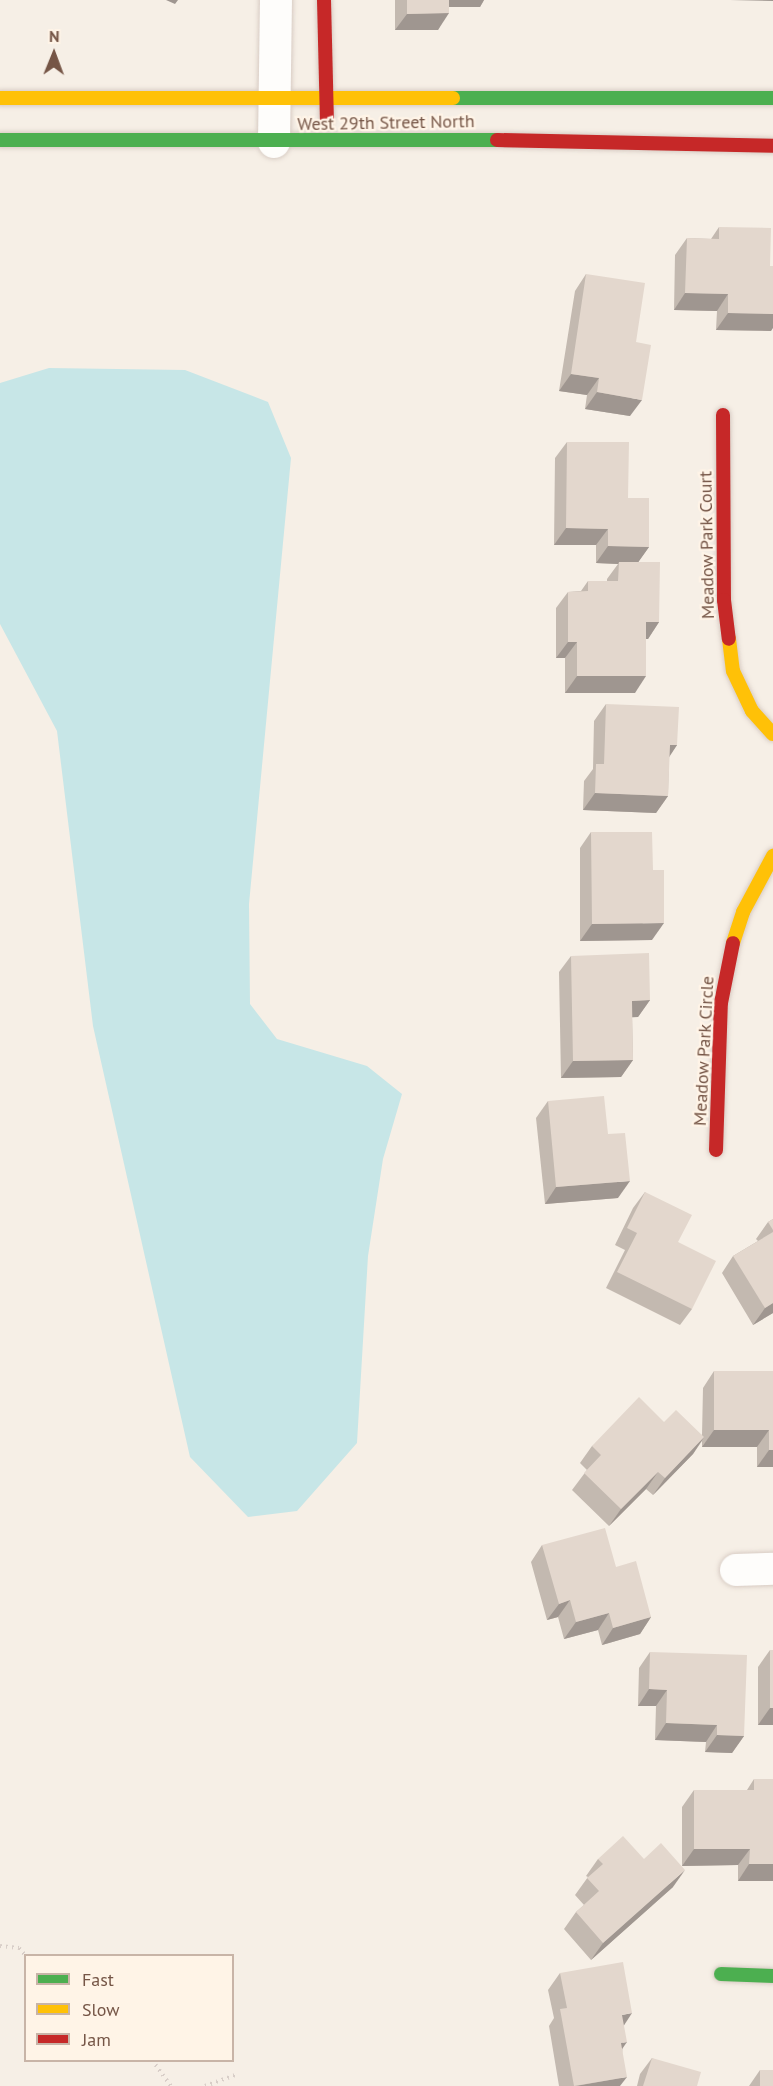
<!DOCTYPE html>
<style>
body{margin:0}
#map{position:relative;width:773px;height:2086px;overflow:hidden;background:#f6efe6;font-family:"PT Sans",sans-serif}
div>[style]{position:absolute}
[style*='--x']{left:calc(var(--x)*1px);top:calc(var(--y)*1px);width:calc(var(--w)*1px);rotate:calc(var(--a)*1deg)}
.water>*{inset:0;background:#c7e6e7}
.path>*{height:4px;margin-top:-2px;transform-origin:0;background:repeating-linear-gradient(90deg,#d8cec8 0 1.5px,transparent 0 6px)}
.roads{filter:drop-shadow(0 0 2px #d8ccc4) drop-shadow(0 0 2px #d8ccc4)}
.street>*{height:32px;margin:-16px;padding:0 16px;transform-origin:16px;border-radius:16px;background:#fefdfb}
.fast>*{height:14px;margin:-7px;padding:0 7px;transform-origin:7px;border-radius:7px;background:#4caf50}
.slow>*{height:14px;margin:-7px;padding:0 7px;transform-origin:7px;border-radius:7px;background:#ffc107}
.jam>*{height:14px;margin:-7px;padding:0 7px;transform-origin:7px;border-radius:7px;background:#c62828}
.wall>*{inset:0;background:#c3b9b0}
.shaded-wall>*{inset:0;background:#9f9690}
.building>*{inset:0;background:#e3d7cd}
span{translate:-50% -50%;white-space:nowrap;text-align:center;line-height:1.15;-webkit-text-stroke:4.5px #fff4e7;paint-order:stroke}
.street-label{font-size:18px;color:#755546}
.legend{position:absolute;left:24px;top:1954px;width:210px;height:108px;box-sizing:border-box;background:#fff4e7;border:2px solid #c8b4a7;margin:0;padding:8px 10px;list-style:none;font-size:18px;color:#755546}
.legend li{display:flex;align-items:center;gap:12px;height:30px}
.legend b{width:30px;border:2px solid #c8b4a7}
.north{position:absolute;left:24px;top:24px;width:60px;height:60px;-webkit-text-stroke:4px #fff4e7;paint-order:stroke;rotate:1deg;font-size:16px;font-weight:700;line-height:24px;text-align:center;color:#755546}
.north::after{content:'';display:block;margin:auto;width:21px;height:27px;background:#755546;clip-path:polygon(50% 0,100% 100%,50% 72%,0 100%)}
</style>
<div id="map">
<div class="water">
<i style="clip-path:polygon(49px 368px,185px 370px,268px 402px,291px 458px,249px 904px,250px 1004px,277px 1039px,367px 1066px,402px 1094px,383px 1159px,368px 1256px,357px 1443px,297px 1511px,248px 1517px,190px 1457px,93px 1026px,57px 731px,0 624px,0 383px)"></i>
</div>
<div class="path">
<i style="--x:0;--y:1946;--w:19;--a:6"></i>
<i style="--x:19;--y:1948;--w:11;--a:49"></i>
<i style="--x:152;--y:2060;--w:32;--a:54"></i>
<i style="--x:205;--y:2086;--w:32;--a:-20"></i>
</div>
<div class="roads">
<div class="street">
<i style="--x:274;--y:142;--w:142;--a:-89.2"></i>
<i style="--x:736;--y:1570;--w:37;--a:-2"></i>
</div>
<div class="fast">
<i style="--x:453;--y:98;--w:320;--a:0"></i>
<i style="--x:0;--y:140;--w:497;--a:0"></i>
<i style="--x:721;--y:1974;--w:52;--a:2.2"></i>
</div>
<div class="slow">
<i style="--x:0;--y:98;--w:453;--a:0"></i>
<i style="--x:729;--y:639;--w:32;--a:83"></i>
<i style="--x:733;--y:671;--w:44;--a:64.6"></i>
<i style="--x:752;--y:711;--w:31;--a:48"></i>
<i style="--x:733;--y:943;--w:33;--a:-72"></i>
<i style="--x:743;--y:912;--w:64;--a:-61.8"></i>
</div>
<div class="jam">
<i style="--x:324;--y:0;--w:120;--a:88.6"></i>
<i style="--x:497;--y:140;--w:276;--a:1.2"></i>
<i style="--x:723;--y:415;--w:185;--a:89.7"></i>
<i style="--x:724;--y:600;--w:39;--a:83"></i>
<i style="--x:716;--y:1150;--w:147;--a:-88.1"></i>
<i style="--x:721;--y:1003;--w:61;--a:-78.7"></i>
</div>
</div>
<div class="wall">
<i style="clip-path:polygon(395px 0,484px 0,480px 7px,449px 7px,438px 30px,395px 30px)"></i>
<i style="clip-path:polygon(719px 227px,770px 266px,771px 331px,716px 330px,717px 311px,674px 310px,675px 255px,687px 238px,711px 239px)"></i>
<i style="clip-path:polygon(586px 274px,636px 342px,630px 416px,585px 409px,587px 395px,559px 391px,575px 291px)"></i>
<i style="clip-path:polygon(567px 442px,649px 547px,638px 562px,659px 622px,648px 639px,646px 639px,635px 693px,565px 693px,565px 658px,556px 658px,556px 608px,568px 592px,581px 591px,588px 581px,607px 581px,607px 579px,618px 564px,596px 563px,596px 545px,554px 545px,555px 458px)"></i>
<i style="clip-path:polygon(606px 704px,677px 745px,669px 756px,668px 796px,656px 813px,583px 810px,584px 781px,593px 769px,594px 721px)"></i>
<i style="clip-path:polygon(591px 832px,652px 940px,580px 941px,580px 848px)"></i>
<i style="clip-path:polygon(571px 956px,650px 1000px,638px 1017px,632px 1017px,633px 1060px,621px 1077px,561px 1078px,559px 972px)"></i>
<i style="clip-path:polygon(548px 1101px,608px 1134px,618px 1198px,545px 1204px,536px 1118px)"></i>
<i style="clip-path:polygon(645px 1192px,678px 1242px,692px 1309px,680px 1325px,606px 1288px,625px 1250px,615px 1245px,633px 1208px)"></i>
<i style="clip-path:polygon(773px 1219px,773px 1313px,753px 1325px,722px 1273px,733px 1256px,758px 1241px,756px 1239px,768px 1222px)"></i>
<i style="clip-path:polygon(714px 1371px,773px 1371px,773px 1467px,757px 1467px,757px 1447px,702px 1447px,702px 1441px,693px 1454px,653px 1495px,646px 1489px,609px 1526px,572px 1490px,587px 1470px,580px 1463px,592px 1446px,664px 1422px,702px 1435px,703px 1388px)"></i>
<i style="clip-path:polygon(542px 1545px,616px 1567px,651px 1617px,640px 1634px,602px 1645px,598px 1630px,564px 1639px,558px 1617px,547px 1620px,531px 1562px)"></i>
<i style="clip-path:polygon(770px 1650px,773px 1725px,758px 1725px,758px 1667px)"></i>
<i style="clip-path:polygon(650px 1652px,744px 1736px,732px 1753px,705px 1752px,706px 1742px,655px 1740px,656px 1706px,638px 1706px,639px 1668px)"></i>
<i style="clip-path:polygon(754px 1779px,773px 1881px,738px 1881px,738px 1865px,682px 1866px,682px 1807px,694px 1790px,747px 1790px)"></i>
<i style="clip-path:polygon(598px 1859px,644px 1859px,673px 1887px,591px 1960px,564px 1929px,576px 1912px,584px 1905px,575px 1895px,588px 1877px,586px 1876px)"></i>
<i style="clip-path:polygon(560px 1973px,624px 2025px,620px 2086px,559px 2086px,549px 2026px,554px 2018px,548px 1990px)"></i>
<i style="clip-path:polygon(652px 2058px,697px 2086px,637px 2086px,640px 2074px)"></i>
<i style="clip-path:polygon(760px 2070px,773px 2086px,749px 2086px)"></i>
</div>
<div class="shaded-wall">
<i style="clip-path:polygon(166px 0,178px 0,175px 4px)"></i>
<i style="clip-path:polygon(443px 0,484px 0,480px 7px,438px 7px)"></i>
<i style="clip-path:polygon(730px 0,773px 0,773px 1px)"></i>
<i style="clip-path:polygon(449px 13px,438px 30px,395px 30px,407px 14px)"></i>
<i style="clip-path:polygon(685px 293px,728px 294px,717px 311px,674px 310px)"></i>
<i style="clip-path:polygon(728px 313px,773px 314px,773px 328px,771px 331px,716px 330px)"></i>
<i style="clip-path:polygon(571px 374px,599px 378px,587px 395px,559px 391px)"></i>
<i style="clip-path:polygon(597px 392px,642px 400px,630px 416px,585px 409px)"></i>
<i style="clip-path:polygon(566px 528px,608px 529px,596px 545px,554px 545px)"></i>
<i style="clip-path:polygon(608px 546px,649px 547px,637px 564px,619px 562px,618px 564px,596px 563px)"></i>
<i style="clip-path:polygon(646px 622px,659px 622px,648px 639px,635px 639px)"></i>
<i style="clip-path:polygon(568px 642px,577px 642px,565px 658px,556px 658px)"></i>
<i style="clip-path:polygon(577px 676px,646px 676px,635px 693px,565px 693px)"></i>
<i style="clip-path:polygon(670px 745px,677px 745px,666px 762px)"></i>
<i style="clip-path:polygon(595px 793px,668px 796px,656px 813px,583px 810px)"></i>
<i style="clip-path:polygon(664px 923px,652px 940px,580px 941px,592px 924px)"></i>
<i style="clip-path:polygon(650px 1000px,638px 1017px,620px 1018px,632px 1001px)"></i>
<i style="clip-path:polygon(633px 1060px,621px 1077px,561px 1078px,573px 1061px)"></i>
<i style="clip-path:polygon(630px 1181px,618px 1198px,545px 1204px,556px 1187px)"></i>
<i style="clip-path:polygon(773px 1303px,773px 1313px,753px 1325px,765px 1308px)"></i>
<i style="clip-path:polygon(714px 1430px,769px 1430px,757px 1447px,702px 1447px)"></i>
<i style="clip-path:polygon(704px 1437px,693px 1454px,653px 1495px,665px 1478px)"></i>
<i style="clip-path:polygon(769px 1450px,773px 1450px,773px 1467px,757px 1467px)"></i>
<i style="clip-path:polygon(658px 1472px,646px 1489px,609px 1526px,621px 1509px)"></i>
<i style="clip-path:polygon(570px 1600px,558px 1617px,547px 1620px,559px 1604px)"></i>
<i style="clip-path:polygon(609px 1613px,598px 1630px,564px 1639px,576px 1622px)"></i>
<i style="clip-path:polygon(651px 1617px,640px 1634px,602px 1645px,613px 1628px)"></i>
<i style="clip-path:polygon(649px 1689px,667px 1690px,656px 1706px,638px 1706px)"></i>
<i style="clip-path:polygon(770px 1708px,773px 1708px,773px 1725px,758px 1725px)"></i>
<i style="clip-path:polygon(666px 1723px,717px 1725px,706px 1742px,655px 1740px)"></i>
<i style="clip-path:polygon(717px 1735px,744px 1736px,732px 1753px,705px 1752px)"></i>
<i style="clip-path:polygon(694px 1849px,750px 1849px,738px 1865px,682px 1866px)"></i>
<i style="clip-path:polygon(749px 1864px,773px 1864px,773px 1881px,738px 1881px)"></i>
<i style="clip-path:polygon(685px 1870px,673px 1887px,591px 1960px,603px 1943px)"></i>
<i style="clip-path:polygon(632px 2013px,621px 2030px,622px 2015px)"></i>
<i style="clip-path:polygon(627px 2042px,615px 2059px,621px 2043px)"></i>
<i style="clip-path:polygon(627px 2077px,620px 2086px,576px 2086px)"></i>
</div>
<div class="building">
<i style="clip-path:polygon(407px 0,449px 0,449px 13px,407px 14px)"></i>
<i style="clip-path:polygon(719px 227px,771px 228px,770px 266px,773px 266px,773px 314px,728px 313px,728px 294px,685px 293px,687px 238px,719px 239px)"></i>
<i style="clip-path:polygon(586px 274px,645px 283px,636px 342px,651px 345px,642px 400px,597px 392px,599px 378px,571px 374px)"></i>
<i style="clip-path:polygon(567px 442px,629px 442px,628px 498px,649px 498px,649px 547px,608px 546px,608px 529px,566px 528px)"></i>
<i style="clip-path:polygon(619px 562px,660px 562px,659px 622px,646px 622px,646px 676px,577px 676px,577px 642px,568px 642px,568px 592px,588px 591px,588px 581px,618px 581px)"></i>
<i style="clip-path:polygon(606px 704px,679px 707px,677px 745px,670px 745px,668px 796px,595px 793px,596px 764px,604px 764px)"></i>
<i style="clip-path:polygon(591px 832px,652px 832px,653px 870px,664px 870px,664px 923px,592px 924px)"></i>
<i style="clip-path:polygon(649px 953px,650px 1000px,632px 1001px,633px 1060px,573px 1061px,571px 956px)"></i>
<i style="clip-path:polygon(604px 1096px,608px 1134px,625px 1133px,630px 1181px,556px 1187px,548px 1101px)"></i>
<i style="clip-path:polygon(645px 1192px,692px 1215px,678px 1242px,716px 1261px,692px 1309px,617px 1272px,637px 1233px,627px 1228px)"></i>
<i style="clip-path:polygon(773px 1219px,773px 1230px,768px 1222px)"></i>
<i style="clip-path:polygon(773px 1232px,773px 1303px,765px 1308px,733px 1256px)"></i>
<i style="clip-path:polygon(714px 1371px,773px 1371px,773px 1450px,769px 1450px,769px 1430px,714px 1430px)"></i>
<i style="clip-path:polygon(639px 1397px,664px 1422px,676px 1410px,704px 1437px,665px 1478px,658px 1472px,621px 1509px,584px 1473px,601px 1455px,592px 1446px)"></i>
<i style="clip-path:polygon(605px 1528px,616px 1567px,636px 1561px,651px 1617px,613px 1628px,609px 1613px,576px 1622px,570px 1600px,559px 1604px,542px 1545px)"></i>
<i style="clip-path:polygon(770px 1650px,773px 1650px,773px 1708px,770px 1708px)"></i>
<i style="clip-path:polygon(650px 1652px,747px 1655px,744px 1736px,717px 1735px,717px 1725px,666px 1723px,667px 1690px,649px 1689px)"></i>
<i style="clip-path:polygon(754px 1779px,773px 1779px,773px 1864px,749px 1864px,750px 1849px,694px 1849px,694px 1790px,754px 1790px)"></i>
<i style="clip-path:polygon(623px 1836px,644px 1859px,661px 1843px,685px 1870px,603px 1943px,576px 1912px,599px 1891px,587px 1878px,603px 1864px,598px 1859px)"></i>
<i style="clip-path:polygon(623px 1962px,632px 2013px,622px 2015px,627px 2042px,621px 2043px,627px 2077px,574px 2086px,560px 2009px,567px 2008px,560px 1973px)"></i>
<i style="clip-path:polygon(652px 2058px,701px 2072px,697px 2086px,643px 2086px)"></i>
<i style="clip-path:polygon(760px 2070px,773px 2070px,773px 2086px,760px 2086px)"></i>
</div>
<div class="street-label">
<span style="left:386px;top:123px;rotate:-1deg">West 29th Street North</span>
<span style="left:707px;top:545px;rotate:-91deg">Meadow Park Court</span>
<span style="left:704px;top:1051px;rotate:-87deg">Meadow Park Circle</span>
</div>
<ul class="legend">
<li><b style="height:8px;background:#4caf50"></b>Fast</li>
<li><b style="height:8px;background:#ffc107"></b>Slow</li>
<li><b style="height:8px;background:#c62828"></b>Jam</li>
</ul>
<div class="north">N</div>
</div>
